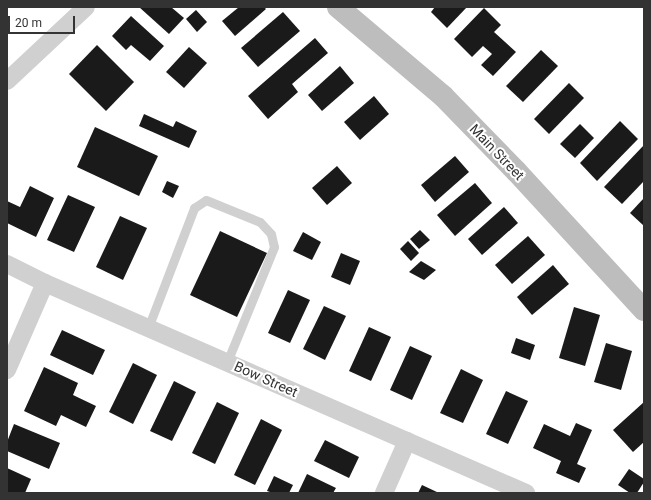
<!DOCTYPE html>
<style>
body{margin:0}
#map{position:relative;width:651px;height:500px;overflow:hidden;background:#fff;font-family:Roboto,sans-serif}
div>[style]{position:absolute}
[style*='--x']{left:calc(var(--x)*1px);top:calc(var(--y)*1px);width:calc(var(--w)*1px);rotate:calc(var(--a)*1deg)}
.building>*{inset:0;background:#1a1a1a}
.lane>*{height:9px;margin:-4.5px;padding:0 4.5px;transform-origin:4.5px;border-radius:4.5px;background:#d0d0d0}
.street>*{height:18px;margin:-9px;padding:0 9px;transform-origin:9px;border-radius:9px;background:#d0d0d0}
.secondary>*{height:22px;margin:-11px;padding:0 11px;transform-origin:11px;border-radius:11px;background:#bdbdbd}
span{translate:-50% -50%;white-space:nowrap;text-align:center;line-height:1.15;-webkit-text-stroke:4px #fff;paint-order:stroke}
.street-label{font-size:14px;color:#333}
.frame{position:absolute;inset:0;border:8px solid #333;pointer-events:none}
.scale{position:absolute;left:8px;top:16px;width:67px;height:18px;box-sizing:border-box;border:2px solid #333;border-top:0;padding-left:5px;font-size:12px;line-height:14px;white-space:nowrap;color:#333;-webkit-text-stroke:3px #fff;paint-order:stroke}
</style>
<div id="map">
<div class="building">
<i style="clip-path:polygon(139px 7px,171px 7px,184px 18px,169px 34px)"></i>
<i style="clip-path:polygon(239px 7px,264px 7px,266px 9px,235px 36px,222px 21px)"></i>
<i style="clip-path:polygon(435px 7px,467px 7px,447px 28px,431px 12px)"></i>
<i style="clip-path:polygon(484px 8px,501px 25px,494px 32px,516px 52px,493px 76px,481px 65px,492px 54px,483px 46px,472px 57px,454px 39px)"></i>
<i style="clip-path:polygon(196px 10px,207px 22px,197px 32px,186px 19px)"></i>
<i style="clip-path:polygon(283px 12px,300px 31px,258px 67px,241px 48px)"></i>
<i style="clip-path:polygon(131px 16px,164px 46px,150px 61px,131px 45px,126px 50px,112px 36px)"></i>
<i style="clip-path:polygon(315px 38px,328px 53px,292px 84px,298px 92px,268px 119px,248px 96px)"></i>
<i style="clip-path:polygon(97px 45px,134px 82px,106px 111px,69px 74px)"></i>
<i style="clip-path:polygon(189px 47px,207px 63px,184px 88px,166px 72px)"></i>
<i style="clip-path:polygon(541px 50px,558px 66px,523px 102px,506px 86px)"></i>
<i style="clip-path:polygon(340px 66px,354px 83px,322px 111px,308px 95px)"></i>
<i style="clip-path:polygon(569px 83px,584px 98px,549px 134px,534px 119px)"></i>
<i style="clip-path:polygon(374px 96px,389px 114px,360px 140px,344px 122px)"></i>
<i style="clip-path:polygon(144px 114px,173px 127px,176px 121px,197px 131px,189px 148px,139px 126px)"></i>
<i style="clip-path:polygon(620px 121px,638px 139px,597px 181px,580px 163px)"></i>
<i style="clip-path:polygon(580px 124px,594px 138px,575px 158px,560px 144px)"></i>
<i style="clip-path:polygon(95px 127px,158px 156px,139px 196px,77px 167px)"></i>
<i style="clip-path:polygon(644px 145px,644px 181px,622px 204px,604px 187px)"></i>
<i style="clip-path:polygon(455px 156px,469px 172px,435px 202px,421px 185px)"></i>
<i style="clip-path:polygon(337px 166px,352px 183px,327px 205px,312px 188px)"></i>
<i style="clip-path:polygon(167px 181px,179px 186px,173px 198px,162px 192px)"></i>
<i style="clip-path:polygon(475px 183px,492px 203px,455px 236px,437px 215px)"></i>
<i style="clip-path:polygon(30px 186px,54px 198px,36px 237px,7px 223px,7px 201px,20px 207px)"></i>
<i style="clip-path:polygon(68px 195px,95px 207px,74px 252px,47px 240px)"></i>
<i style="clip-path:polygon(644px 198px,644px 226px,630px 213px)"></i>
<i style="clip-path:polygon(504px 207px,518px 223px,482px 255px,468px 239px)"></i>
<i style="clip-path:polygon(120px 216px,147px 228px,123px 280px,96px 267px)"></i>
<i style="clip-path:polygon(420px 230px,430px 240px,419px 249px,410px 239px)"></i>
<i style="clip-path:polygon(220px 231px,267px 253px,237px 317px,190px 295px)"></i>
<i style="clip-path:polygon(303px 232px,321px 242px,312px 260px,293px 251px)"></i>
<i style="clip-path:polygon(528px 236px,545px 255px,512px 284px,495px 265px)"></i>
<i style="clip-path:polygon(408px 241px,419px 253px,411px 261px,400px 249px)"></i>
<i style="clip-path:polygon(341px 253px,360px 261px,350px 285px,331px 277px)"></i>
<i style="clip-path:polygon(421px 261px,436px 270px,424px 280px,409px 272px)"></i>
<i style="clip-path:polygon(553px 265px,569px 284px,532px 315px,517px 297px)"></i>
<i style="clip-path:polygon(288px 290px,310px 300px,290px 343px,268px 333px)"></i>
<i style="clip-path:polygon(324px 306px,346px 316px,325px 360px,303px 349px)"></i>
<i style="clip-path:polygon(574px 307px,600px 315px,585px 366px,559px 358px)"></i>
<i style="clip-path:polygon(369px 327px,391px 337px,371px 381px,349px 371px)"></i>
<i style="clip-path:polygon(62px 330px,105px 350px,93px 375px,50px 355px)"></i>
<i style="clip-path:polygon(516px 338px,535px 345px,530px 360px,511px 353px)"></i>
<i style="clip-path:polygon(606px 343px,632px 351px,621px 390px,594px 382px)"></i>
<i style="clip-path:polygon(410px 346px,432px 356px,412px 400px,390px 390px)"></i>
<i style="clip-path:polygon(133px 363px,157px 375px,133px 424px,109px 412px)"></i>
<i style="clip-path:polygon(44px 367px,78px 383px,73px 395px,96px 406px,86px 427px,61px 415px,56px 426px,24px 411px)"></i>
<i style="clip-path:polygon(461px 369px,483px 380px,463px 423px,440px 413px)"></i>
<i style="clip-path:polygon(174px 381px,196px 392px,172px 441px,150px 431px)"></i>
<i style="clip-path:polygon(506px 391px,528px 401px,508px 444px,486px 434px)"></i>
<i style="clip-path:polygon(217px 402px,239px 413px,215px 464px,192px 453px)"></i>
<i style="clip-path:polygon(644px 402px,644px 442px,633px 452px,613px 430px)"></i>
<i style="clip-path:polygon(261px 419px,282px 430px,255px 485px,234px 475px)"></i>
<i style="clip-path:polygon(576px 423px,592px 430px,577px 464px,586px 468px,579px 483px,556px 473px,561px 461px,533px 448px,544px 424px,570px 436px)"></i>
<i style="clip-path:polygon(14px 424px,60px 443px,49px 469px,7px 451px,7px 442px)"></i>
<i style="clip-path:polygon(325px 440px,359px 457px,349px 478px,314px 461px)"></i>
<i style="clip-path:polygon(7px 468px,31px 479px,25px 493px,7px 493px)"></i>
<i style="clip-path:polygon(629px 469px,644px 479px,644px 482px,637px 493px,630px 493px,618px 485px)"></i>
<i style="clip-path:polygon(307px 474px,336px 488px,333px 493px,298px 493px)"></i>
<i style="clip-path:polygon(274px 476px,293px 485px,289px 493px,273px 493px,267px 491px)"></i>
<i style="clip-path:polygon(422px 485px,439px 493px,418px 493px)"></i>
</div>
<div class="lane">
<i style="--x:148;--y:328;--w:129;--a:-69"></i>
<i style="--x:194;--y:208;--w:14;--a:-34"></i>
<i style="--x:206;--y:200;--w:58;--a:22.2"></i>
<i style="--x:260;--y:222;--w:16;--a:47"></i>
<i style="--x:271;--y:234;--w:13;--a:77"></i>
<i style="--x:274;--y:247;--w:124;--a:112.2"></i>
</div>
<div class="street">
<i style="--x:7;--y:81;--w:108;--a:-43.1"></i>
<i style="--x:7;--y:264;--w:42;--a:26.6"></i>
<i style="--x:45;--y:283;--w:525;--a:23.59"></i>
<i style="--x:7;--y:370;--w:95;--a:-66.4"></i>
<i style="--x:384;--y:493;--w:57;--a:-66.1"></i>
</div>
<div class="secondary">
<i style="--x:338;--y:7;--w:138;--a:40.3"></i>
<i style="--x:443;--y:96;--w:105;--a:45.8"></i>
<i style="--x:516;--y:171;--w:189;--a:47.4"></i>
</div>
<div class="street-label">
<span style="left:497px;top:152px;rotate:46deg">Main Street</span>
<span style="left:266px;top:379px;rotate:24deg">Bow Street</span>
</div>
<div class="frame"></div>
<div class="scale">20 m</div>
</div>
